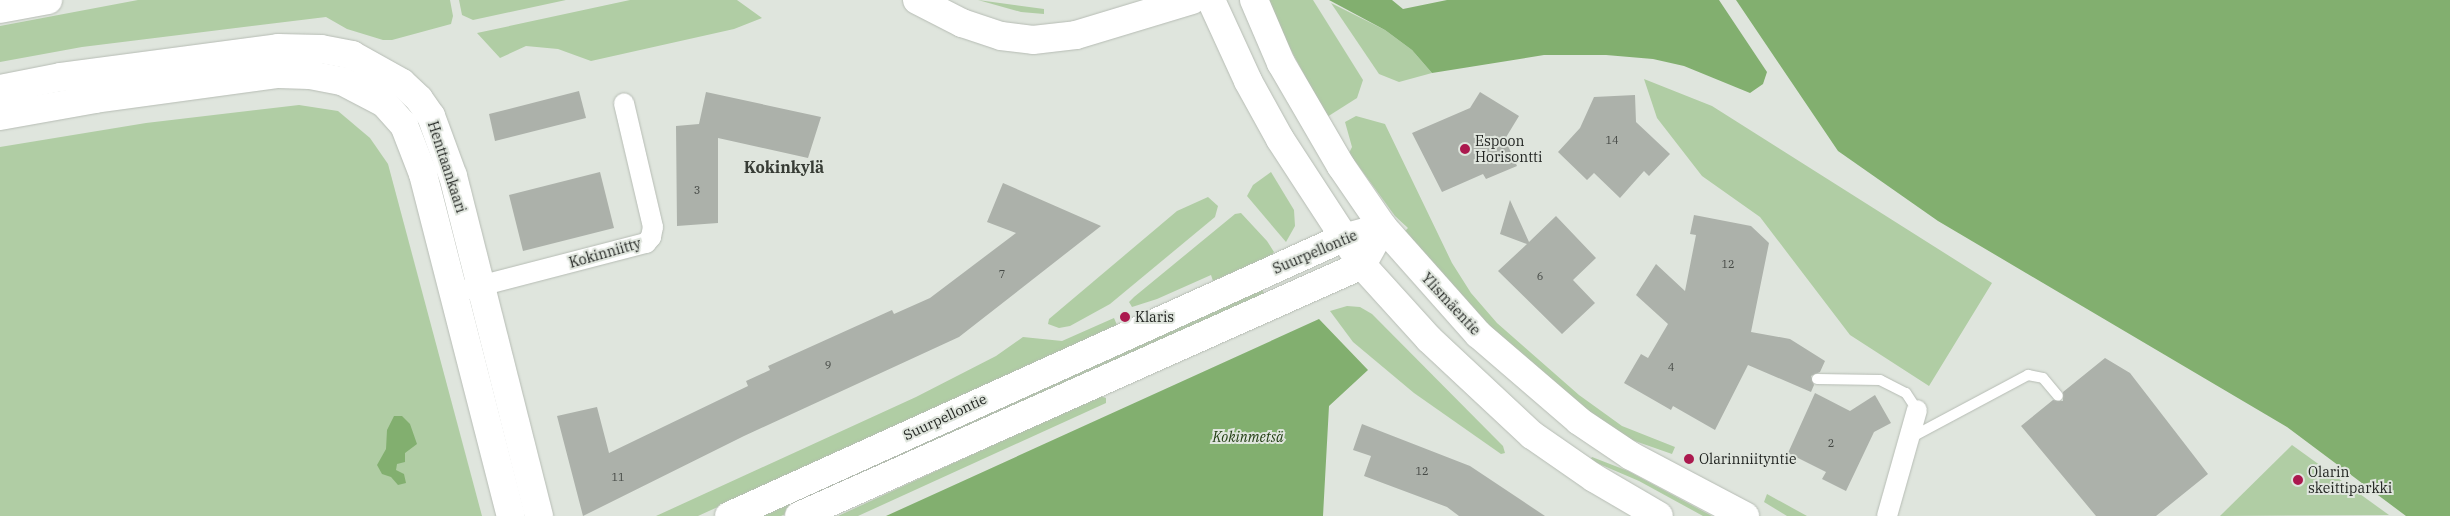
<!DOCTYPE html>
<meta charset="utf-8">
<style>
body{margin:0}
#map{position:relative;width:2450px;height:516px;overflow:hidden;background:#dfe5dd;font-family:"IBM Plex Serif",serif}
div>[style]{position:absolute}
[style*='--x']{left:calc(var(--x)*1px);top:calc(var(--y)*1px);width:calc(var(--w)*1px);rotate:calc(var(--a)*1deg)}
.green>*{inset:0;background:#b0cda4}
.forest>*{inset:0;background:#82af6f}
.building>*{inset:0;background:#acb1aa}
.roads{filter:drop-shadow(0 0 1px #b6bcb4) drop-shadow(0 0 1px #b6bcb4)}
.lane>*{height:10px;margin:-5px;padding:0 5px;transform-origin:5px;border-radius:5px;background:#fff}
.street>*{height:20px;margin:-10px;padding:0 10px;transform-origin:10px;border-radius:10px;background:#fff}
.secondary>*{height:28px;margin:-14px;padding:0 14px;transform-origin:14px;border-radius:14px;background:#fff}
.primary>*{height:28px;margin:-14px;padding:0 14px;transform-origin:14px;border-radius:14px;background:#fff}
.highway>*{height:28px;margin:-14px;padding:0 14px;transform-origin:14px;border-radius:14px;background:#fff}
.dots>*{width:14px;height:14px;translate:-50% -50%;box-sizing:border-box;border:2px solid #dfe5dd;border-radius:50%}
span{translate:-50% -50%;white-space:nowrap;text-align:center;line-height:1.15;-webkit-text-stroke:4px #dfe5dd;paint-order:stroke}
.number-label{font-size:11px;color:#454945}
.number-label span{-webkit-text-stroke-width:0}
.poi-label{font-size:14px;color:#232623}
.left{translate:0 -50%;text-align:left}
.street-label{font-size:14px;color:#232623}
.park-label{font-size:14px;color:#213e12;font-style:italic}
.quarter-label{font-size:16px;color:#373c35;font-weight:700}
</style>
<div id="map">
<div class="green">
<i style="clip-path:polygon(138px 0,450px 0,453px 16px,451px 24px,392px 40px,383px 40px,347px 29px,326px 17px,82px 47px,0 62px,0 26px)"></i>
<i style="clip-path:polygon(459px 0,566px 0,473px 20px,462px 15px)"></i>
<i style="clip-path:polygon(630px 0,737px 0,762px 18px,734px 29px,591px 61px,558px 49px,526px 46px,500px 58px,477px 33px)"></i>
<i style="clip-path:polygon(978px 0,1044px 9px,1044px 14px,1021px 12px)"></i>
<i style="clip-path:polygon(1269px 0,1313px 0,1363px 80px,1357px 98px,1327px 117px,1286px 41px)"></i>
<i style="clip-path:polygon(1331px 3px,1385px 30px,1412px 50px,1432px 73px,1399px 82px,1379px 74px)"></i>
<i style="clip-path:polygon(1644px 79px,1712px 106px,1992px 283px,1929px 386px,1850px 335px,1760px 217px,1702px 176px,1657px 118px)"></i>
<i style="clip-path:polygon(299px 105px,338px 111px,370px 138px,388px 164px,482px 516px,0 516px,0 147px,146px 123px)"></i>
<i style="clip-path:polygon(1356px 116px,1385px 124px,1452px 263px,1471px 293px,1497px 323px,1579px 395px,1622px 426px,1675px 447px,1672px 454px,1632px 440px,1588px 411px,1508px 345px,1466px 303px,1404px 232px,1408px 228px,1395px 216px,1349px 153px,1352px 147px,1345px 122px)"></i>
<i style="clip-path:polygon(1271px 172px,1294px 210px,1295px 226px,1286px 242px,1247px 196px,1253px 185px)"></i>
<i style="clip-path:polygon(1208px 197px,1218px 206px,1215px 217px,1110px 304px,1070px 326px,1059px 328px,1048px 324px,1049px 319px,1177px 211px)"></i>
<i style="clip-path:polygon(1241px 213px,1267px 241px,1274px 252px,1271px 256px,1213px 281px,1211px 275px,1157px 299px,1132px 307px,1129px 302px,1134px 297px,1235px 214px)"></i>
<i style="clip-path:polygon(1262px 288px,1264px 294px,781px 516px,756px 516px)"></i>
<i style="clip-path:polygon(1347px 306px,1360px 307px,1372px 314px,1503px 446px,1505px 453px,1501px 454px,1414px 393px,1353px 342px,1330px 311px)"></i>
<i style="clip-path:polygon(1114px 318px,1117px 325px,698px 516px,656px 516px,916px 397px,996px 356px,1023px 337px,1062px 341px)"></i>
<i style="clip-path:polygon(1100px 396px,1106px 398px,1106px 403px,858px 516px,838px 516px)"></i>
<i style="clip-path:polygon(2292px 445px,2389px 515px,2220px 516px)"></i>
<i style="clip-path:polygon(1592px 457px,1628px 471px,1712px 516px,1703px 516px,1639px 481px,1590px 460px)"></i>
<i style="clip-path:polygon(1767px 494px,1807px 516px,1787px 516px,1764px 502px)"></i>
</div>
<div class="forest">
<i style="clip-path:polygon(1329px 0,1392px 0,1403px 9px,1447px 0,1719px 0,1767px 72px,1763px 84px,1750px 93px,1684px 66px,1653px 59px,1606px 55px,1544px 55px,1432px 73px,1412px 50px,1385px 30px)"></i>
<i style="clip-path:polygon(1736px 0,2450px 0,2450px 516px,2406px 516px,2287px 427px,1938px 221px,1838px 151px)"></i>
<i style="clip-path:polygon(1319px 319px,1368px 370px,1329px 406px,1323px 516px,886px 516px)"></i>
<i style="clip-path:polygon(394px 416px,402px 416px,410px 424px,417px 444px,405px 453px,405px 462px,397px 464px,396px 470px,404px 474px,406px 483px,398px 485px,391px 477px,382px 474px,377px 465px,386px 449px,387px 430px)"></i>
</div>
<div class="building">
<i style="clip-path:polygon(579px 91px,586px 118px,495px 141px,489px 114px)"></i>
<i style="clip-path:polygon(706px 92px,821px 117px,808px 158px,718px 138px,718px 223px,677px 226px,676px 126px,699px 124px)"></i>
<i style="clip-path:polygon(1480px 92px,1519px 116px,1505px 139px,1517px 166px,1486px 179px,1483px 174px,1442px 192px,1412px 133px,1470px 108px)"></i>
<i style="clip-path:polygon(1635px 95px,1636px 122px,1670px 154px,1649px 176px,1644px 171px,1620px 198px,1594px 173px,1587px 180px,1558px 152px,1580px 128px,1594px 97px)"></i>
<i style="clip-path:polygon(600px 172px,614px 228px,523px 251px,509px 195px)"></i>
<i style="clip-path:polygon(1003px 183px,1101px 226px,959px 337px,744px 436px,583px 516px,557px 416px,597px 407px,609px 453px,748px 386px,746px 381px,770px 370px,768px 366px,892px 310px,894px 314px,930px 298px,1016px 233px,987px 222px)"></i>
<i style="clip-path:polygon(1510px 200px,1529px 242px,1556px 216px,1596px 258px,1573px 280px,1595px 303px,1562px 334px,1498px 271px,1527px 244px,1500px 234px)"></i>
<i style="clip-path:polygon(1694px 215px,1751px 226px,1769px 243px,1751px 332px,1790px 339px,1825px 361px,1820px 372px,1811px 376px,1814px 385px,1811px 392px,1748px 365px,1715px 430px,1673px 406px,1671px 410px,1624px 383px,1641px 354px,1648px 358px,1668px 324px,1636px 295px,1656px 264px,1685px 291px,1696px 235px,1690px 234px)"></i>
<i style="clip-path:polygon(2105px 358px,2130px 373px,2208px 474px,2156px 516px,2096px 516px,2021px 426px,2053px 400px,2063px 401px,2063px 392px)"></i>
<i style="clip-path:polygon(1815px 393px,1850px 411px,1875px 395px,1891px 423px,1874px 432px,1846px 491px,1822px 479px,1826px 472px,1788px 453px)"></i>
<i style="clip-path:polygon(1362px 424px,1470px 466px,1545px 516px,1459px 516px,1447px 507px,1364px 476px,1371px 456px,1353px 450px)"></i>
</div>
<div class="roads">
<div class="lane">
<i style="--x:1817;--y:379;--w:63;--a:0.9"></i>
<i style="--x:1880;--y:380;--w:29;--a:27"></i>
<i style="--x:1906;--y:393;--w:20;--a:57"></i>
<i style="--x:1910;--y:438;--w:134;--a:-28.1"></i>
<i style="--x:2028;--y:375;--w:15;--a:11"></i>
<i style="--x:2043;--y:378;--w:23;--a:50"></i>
</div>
<div class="street">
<i style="--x:468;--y:289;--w:184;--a:-14.5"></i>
<i style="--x:646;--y:243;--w:8;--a:-50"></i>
<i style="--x:651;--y:237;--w:10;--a:-79"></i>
<i style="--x:653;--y:227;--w:127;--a:-103.2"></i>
<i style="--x:1887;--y:516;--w:110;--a:-74.2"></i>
</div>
<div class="secondary">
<i style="--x:0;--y:89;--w:62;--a:-11.1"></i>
<i style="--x:61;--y:77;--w:219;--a:-7.6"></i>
<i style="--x:278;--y:48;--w:43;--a:1.3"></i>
<i style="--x:321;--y:49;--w:32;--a:11"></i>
<i style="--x:352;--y:55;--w:57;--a:29.2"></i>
<i style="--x:402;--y:83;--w:23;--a:43"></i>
<i style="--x:419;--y:99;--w:21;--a:55"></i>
<i style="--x:431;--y:116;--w:64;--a:69.9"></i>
<i style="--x:453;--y:176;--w:351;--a:75.8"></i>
<i style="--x:0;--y:116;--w:97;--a:-10.1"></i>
<i style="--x:95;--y:99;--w:185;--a:-7.8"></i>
<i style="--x:278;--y:74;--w:32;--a:2"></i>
<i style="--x:310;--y:75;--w:33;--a:11"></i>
<i style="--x:342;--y:81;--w:47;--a:27.6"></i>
<i style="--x:384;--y:103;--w:30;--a:48"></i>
<i style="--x:404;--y:125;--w:53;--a:68.8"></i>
<i style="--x:423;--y:174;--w:353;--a:75.6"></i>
<i style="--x:729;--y:516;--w:674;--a:-24.36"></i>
<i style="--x:1343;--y:238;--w:41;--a:-15.4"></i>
<i style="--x:799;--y:516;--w:616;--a:-24.03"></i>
<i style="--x:1362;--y:265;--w:43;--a:-61.1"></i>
</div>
<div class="primary">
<i style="--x:1211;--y:0;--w:89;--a:65.4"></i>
<i style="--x:1248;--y:81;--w:66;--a:61.1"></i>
<i style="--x:1280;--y:139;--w:150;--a:56.9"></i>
<i style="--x:1362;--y:265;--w:100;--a:47.8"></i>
<i style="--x:1429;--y:339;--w:141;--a:43"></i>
<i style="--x:1532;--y:435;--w:75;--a:34.7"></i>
<i style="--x:1594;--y:478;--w:75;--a:30.3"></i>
<i style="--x:1254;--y:0;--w:69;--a:66.8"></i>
<i style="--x:1281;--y:63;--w:119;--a:59.8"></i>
<i style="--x:1341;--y:166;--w:74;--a:55.5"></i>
<i style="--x:1383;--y:227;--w:143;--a:48.4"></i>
<i style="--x:1478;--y:334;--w:133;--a:40.7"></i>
<i style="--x:1579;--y:421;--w:63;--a:33.9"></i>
<i style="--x:1631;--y:456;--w:129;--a:27.8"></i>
</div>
<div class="highway">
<i style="--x:917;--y:0;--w:51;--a:27.1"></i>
<i style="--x:962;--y:23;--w:41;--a:18.4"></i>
<i style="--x:1001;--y:36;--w:32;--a:7"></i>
<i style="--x:1033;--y:40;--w:43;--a:-6.6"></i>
<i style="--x:1076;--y:35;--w:121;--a:-16.8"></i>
<i style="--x:0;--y:9;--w:49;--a:-10.6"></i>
</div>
</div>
<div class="dots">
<i style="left:1465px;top:149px;background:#ab194e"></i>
<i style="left:1125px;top:317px;background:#ab194e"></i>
<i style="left:1689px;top:459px;background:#ab194e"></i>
<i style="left:2298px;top:480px;background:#ab194e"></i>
</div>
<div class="number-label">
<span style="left:1612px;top:140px">14</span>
<span style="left:697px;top:190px">3</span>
<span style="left:1728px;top:264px">12</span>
<span style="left:1002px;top:274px">7</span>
<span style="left:1540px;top:276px">6</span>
<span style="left:828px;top:365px">9</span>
<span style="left:1671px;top:367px">4</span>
<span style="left:1831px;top:443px">2</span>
<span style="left:1422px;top:471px">12</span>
<span style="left:618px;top:477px">11</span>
</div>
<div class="poi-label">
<span class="left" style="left:1475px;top:149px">Espoon<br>Horisontti</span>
<span class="left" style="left:1135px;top:317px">Klaris</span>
<span class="left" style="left:1699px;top:459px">Olarinniityntie</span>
<span class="left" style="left:2308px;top:480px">Olarin<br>skeittiparkki</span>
</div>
<div class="street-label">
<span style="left:447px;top:167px;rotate:72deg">Henttaankaari</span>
<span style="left:1315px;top:252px;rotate:-23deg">Suurpellontie</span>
<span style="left:605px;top:253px;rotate:-16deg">Kokinniitty</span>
<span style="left:1451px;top:304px;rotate:47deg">Ylismäentie</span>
<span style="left:945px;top:417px;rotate:-25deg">Suurpellontie</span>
</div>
<div class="park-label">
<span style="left:1248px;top:437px">Kokinmetsä</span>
</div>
<div class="quarter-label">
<span style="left:784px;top:167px">Kokinkylä</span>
</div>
</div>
